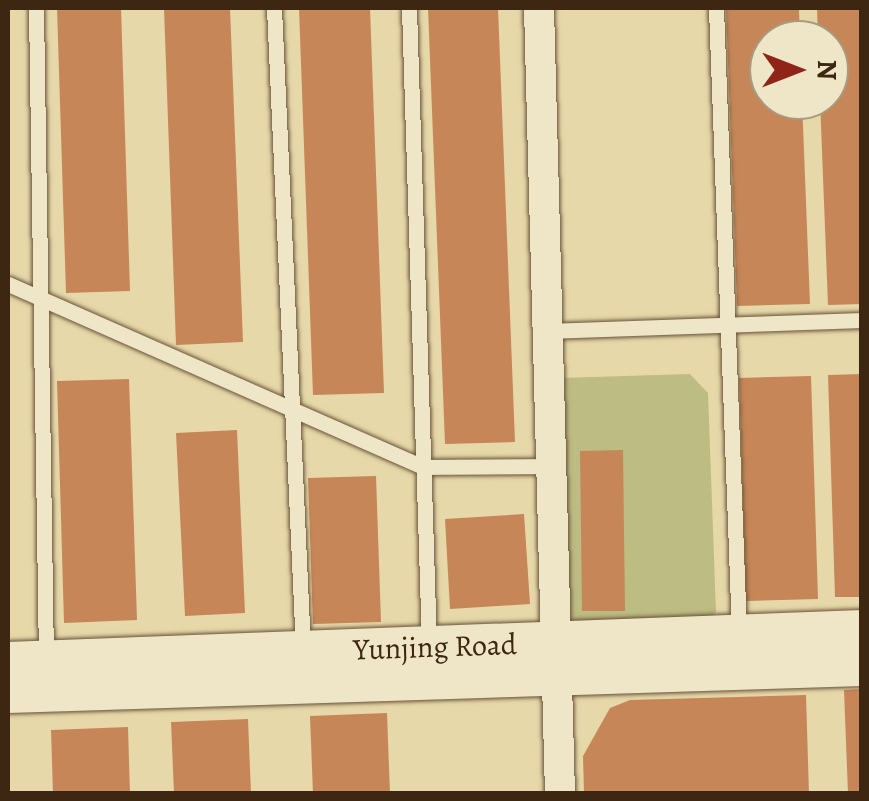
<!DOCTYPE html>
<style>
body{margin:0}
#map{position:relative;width:869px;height:801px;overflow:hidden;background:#e7d8a9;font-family:Alegreya,serif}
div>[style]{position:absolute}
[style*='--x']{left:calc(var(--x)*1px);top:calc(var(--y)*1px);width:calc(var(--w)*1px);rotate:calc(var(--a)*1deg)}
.green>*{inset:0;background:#bdbc83}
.building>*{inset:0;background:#c68658}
.roads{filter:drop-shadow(0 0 2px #685338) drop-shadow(0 0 2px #685338)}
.lane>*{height:15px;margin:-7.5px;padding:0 7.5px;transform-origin:7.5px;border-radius:7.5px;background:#efe6c7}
.street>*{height:30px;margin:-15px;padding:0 15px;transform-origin:15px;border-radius:15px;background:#efe6c7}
.secondary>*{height:42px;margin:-21px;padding:0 21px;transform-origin:21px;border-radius:21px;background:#efe6c7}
span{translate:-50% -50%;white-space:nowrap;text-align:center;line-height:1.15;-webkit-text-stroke:9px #efe6c7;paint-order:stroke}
.street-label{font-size:30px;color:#3d2712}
.frame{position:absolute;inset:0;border:10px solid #3d2712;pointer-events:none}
.north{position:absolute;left:749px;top:20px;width:100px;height:100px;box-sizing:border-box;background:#efe6c7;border:2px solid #a89a7f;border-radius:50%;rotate:90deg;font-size:28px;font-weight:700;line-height:40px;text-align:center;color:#3d2712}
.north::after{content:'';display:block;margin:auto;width:35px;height:45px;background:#8f2418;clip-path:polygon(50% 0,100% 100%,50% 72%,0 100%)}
</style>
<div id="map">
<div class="green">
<i style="clip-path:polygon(690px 374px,708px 393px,716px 612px,703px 628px,567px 632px,560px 378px)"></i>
</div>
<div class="building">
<i style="clip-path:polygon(57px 8px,121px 8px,130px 291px,66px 293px)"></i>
<i style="clip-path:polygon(164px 8px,230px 8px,243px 342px,176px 345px)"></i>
<i style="clip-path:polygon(299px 8px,370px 8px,384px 393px,313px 395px)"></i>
<i style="clip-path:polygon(428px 8px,498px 8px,515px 442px,445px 444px)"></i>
<i style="clip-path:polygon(726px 8px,799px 8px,800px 40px,769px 40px,769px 100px,802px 100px,810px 304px,737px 306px)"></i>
<i style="clip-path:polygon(817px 8px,862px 8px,862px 304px,828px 305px,820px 100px,829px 100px,829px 40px,818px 40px)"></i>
<i style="clip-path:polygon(862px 374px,862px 597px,835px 597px,828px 375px)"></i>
<i style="clip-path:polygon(811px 376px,818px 599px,746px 601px,739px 378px)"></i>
<i style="clip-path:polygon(129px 379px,137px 620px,64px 623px,57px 381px)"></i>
<i style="clip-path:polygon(237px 430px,245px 613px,185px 616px,176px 433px)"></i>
<i style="clip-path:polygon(623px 450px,625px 611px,582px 611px,580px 451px)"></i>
<i style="clip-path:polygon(376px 476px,381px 622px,313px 624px,308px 478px)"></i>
<i style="clip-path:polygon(524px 514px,530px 604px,450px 609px,445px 519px)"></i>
<i style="clip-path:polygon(862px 689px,862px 794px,848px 794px,844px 690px)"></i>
<i style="clip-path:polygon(806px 695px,809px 794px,584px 794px,583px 756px,610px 708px,630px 700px)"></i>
<i style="clip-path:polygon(387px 713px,390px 794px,313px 794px,310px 716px)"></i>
<i style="clip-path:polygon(248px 719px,251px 794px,174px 794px,171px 722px)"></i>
<i style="clip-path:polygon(128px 727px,130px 794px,53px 794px,51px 730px)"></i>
</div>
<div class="roads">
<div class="lane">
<i style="--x:36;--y:8;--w:650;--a:89.12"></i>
<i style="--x:274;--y:8;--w:641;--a:87.41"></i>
<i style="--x:409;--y:8;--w:635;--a:88.2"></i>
<i style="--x:716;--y:8;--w:625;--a:87.89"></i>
<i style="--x:8;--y:284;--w:454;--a:23.8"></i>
<i style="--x:423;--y:467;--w:128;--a:-0.4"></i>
<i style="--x:547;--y:331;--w:315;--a:-2"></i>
</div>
<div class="street">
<i style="--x:539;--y:8;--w:786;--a:88.47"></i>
</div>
<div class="secondary">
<i style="--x:8;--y:663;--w:855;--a:-2.15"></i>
<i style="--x:8;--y:692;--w:854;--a:-1.81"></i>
</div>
</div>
<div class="street-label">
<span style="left:435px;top:647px;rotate:-2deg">Yunjing Road</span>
</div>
<div class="frame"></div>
<div class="north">N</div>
</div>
